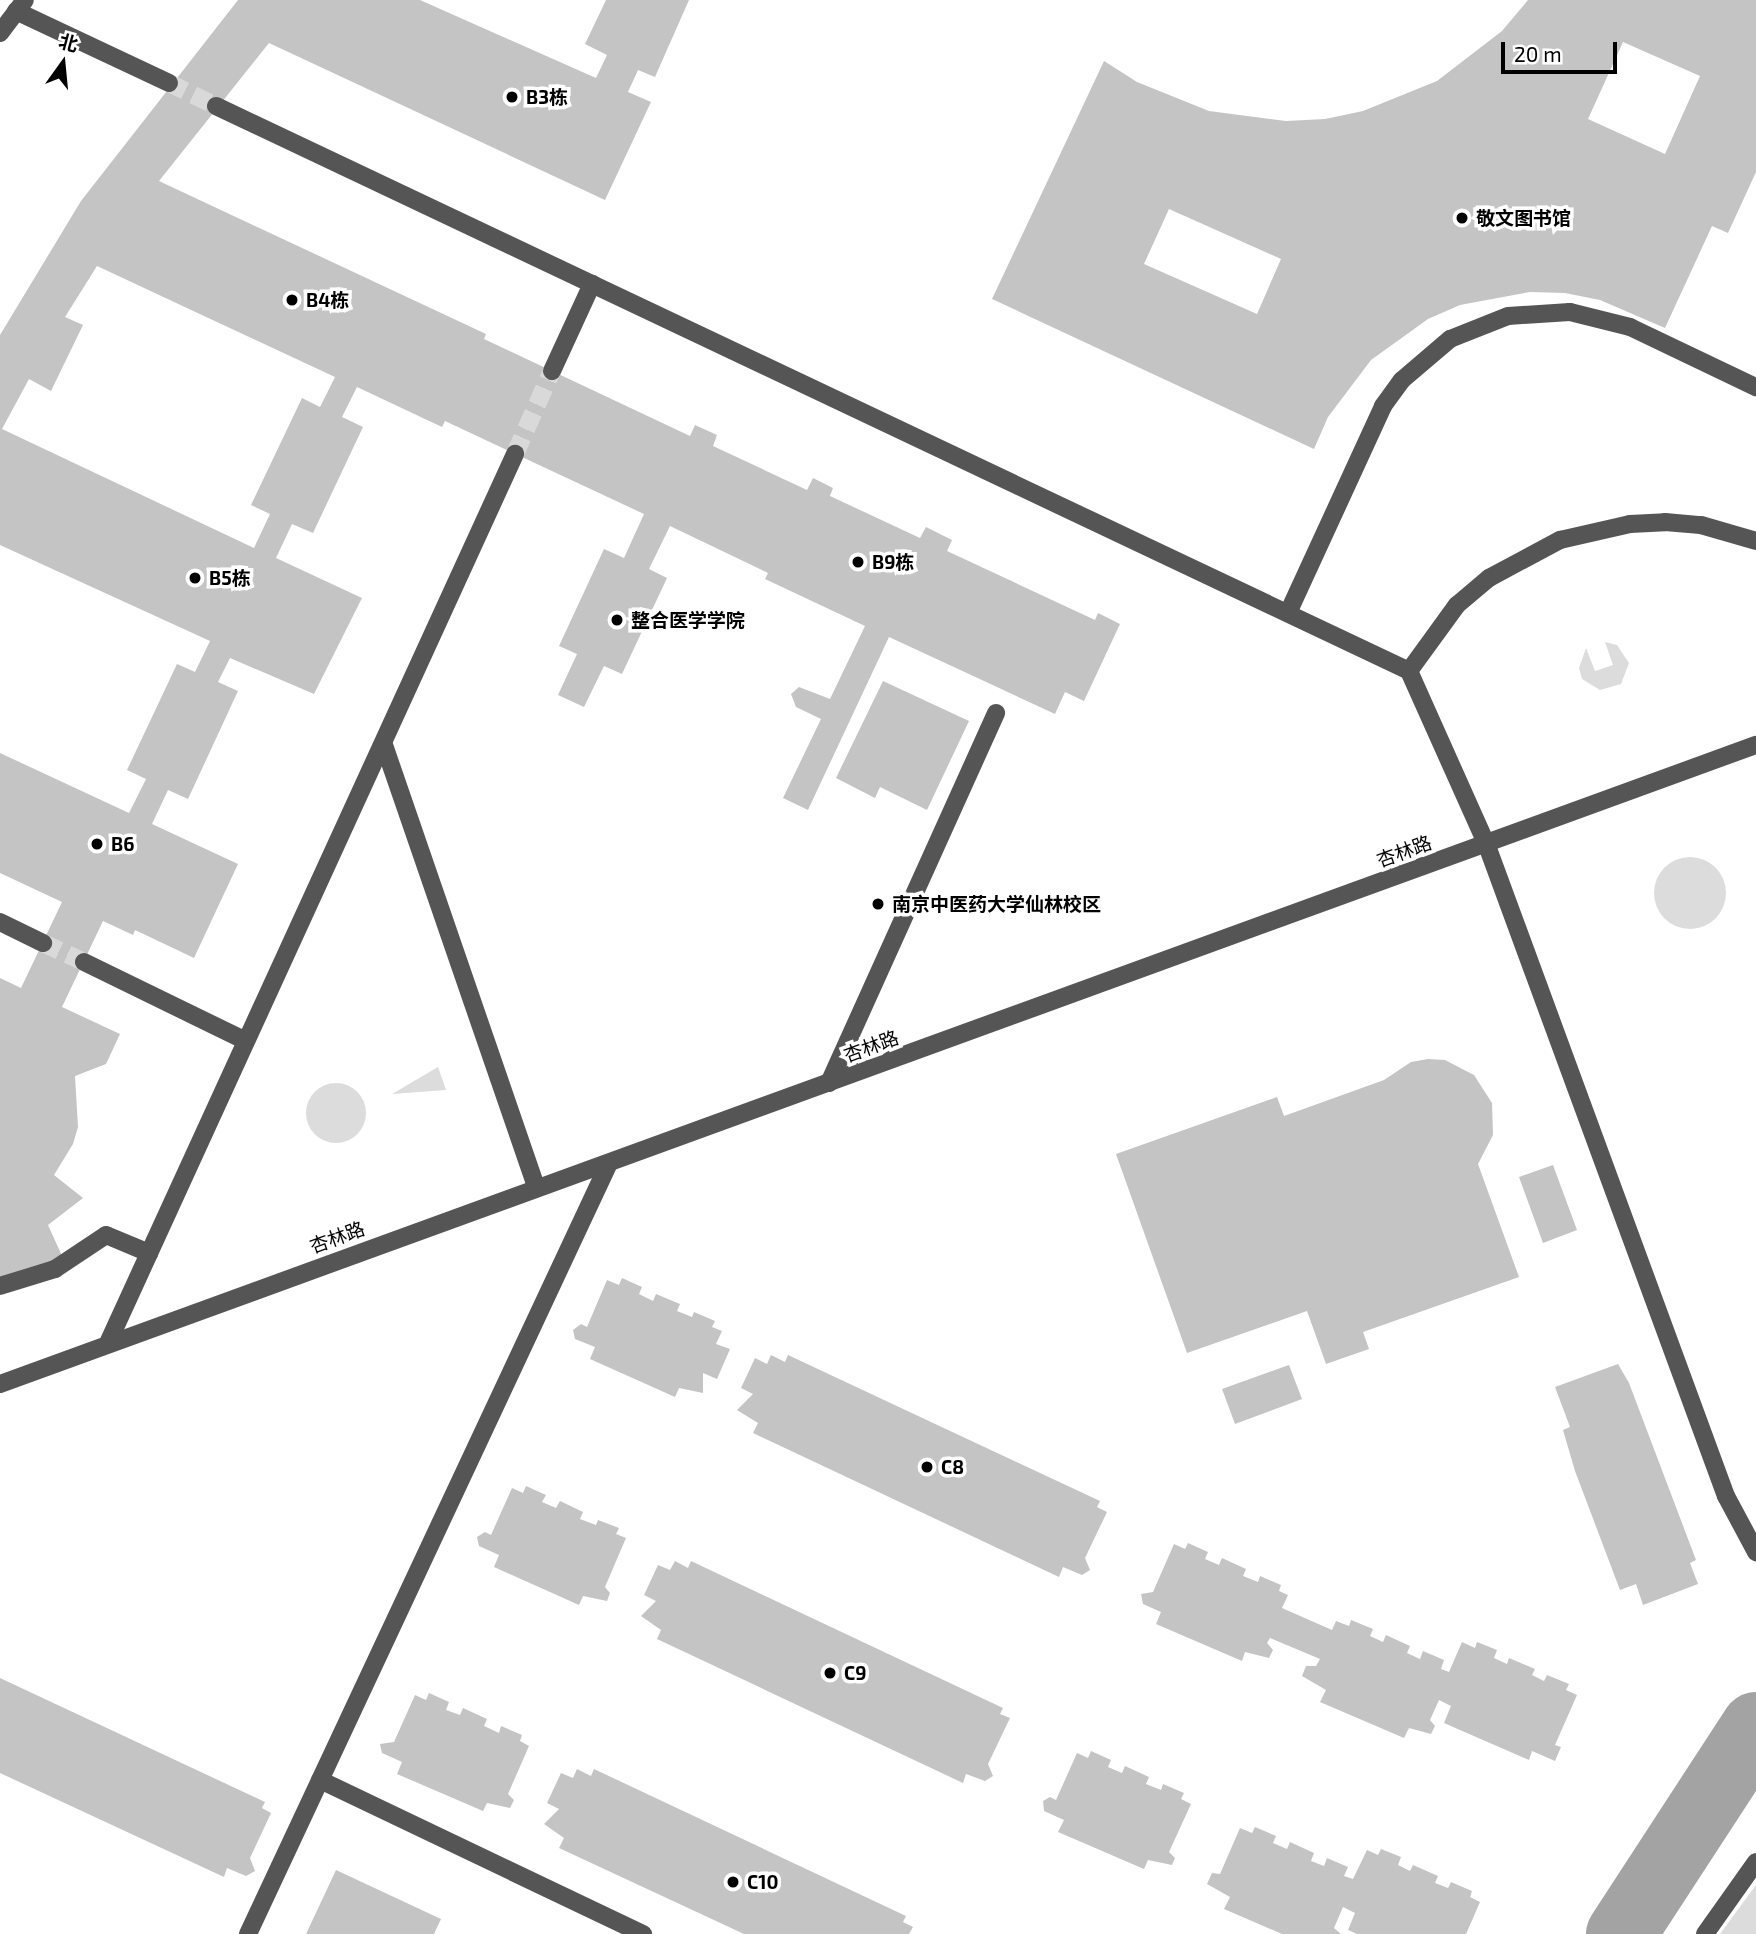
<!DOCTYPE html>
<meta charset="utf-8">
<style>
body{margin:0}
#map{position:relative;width:1756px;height:1934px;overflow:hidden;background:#fff;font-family:"Exo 2","Noto Sans SC",sans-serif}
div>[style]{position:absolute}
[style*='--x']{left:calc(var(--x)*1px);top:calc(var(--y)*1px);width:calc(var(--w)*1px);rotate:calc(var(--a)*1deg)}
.green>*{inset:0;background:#dcdcdc}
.round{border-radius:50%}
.river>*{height:70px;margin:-35px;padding:0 35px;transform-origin:35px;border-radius:35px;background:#a3a3a3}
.building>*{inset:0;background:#c4c4c4}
.minor-tunnel>*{height:18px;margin-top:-9px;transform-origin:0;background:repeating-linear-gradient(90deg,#d9d9d9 0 18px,transparent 0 27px)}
.minor>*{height:18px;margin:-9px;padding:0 9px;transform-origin:9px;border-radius:9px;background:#555}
.dots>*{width:19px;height:19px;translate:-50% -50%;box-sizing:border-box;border:4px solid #fff;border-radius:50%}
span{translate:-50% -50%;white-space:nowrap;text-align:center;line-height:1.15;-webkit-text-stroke:7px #fff;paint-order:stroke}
.poi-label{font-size:19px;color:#000;font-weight:700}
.left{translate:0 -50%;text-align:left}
.street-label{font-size:19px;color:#000}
.north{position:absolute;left:28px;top:28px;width:70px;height:70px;-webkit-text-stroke:5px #fff;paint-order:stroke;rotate:15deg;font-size:19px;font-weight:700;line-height:28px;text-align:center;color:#000}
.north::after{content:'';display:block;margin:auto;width:24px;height:32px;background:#000;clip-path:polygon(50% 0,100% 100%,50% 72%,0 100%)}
.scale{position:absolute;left:1501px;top:42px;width:116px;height:32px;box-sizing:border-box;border:4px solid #000;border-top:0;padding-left:9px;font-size:21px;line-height:24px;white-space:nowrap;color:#000;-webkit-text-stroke:5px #fff;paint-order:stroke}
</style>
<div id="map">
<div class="green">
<i style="clip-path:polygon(1605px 642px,1617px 645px,1629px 663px,1621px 684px,1600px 690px,1582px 679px,1579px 668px,1586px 648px,1595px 671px,1613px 665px)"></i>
<i class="round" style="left:1654px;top:857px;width:72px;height:72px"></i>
<i style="clip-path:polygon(438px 1067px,446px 1090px,392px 1094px)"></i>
<i class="round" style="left:306px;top:1083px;width:60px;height:60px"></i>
<i style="clip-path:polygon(1756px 1885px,1756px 1934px,1720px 1934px)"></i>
</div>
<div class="river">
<i style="--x:1621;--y:1934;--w:247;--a:-56.9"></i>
</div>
<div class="building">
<i style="clip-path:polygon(evenodd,238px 0,420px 0,596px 78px,607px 55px,585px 44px,606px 0,689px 0,655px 77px,638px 70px,628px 92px,651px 102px,605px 200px,269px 43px,159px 181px,486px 334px,484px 339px,690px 436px,695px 425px,717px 435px,713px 446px,807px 490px,813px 478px,833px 488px,830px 496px,920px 538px,926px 527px,952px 540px,947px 551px,1095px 620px,1098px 613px,1120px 624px,1084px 701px,1065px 692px,1055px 714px,889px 637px,808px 810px,783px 798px,821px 719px,796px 707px,791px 694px,799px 687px,830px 699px,865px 626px,765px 579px,768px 573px,670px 526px,649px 569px,667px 578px,622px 674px,604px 666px,584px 707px,558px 695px,577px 654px,559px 646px,604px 549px,624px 558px,644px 514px,445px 421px,442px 427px,357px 387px,342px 417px,363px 427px,313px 533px,292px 524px,276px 558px,362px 598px,314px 694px,230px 658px,218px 682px,238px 691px,188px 799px,168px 790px,152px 824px,238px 864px,194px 958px,135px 930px,133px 935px,103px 921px,62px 1007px,120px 1034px,106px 1064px,75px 1076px,78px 1127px,73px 1144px,54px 1175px,83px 1198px,48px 1225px,63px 1258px,0 1279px,0 978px,21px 988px,62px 902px,0 873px,0 753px,129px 813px,146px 779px,127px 770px,177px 664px,195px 672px,210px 641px,0 545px,0 335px,81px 201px,238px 0,97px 266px,335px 377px,320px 407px,302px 398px,251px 505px,270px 514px,254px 548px,2px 429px,29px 379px,51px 391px,83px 325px,65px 317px,97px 266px)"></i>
<i style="clip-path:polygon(evenodd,1528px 0,1756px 0,1756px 172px,1728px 233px,1712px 226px,1665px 328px,1600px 300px,1565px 293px,1530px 292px,1460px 305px,1428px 319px,1371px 360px,1328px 417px,1314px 449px,992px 299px,1104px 61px,1137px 82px,1209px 111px,1286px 121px,1325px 119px,1363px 111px,1437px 81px,1502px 31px,1528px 0,1623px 42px,1700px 76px,1665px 154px,1588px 119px,1623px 42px,1528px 0,1169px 209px,1281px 259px,1257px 314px,1144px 264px,1169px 209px)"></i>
<i style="clip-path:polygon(883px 681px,969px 721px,927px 810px,880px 787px,875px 798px,836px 778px)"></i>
<i style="clip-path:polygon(1428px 1059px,1445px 1060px,1474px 1075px,1492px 1103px,1493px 1135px,1478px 1164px,1519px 1277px,1363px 1332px,1369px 1349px,1326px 1364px,1307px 1311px,1187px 1353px,1116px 1154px,1277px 1097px,1284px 1116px,1384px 1080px,1411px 1062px)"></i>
<i style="clip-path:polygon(1553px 1165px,1577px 1230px,1543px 1243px,1519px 1177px)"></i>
<i style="clip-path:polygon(622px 1278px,642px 1287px,639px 1294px,653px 1301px,656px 1294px,680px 1304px,677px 1311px,692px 1317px,694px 1312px,715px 1321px,712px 1327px,722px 1331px,716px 1344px,730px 1349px,717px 1379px,703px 1373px,703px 1393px,679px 1388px,675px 1397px,590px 1359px,595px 1347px,575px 1339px,573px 1330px,581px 1324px,587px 1327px,607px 1280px,619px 1285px)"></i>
<i style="clip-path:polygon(771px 1355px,785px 1362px,788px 1355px,1100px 1501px,1097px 1507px,1107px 1512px,1085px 1558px,1090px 1570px,1082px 1575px,1063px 1567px,1059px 1577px,753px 1433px,758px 1423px,737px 1410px,753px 1394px,741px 1388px,755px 1358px,767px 1364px)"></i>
<i style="clip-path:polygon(1618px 1364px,1629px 1383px,1696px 1560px,1690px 1563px,1698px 1584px,1643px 1605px,1636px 1584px,1620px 1590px,1575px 1471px,1563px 1430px,1570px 1427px,1555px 1387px)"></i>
<i style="clip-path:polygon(1289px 1365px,1302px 1399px,1235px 1424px,1222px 1389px)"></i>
<i style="clip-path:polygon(526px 1486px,546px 1495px,542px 1502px,556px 1508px,560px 1501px,583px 1512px,580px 1519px,596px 1525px,598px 1520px,619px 1528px,616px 1534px,626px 1538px,605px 1587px,610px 1593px,607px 1601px,583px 1596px,579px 1605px,494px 1567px,499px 1555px,479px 1546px,477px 1537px,485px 1532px,491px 1535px,512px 1488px,523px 1493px)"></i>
<i style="clip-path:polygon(1188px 1543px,1208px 1552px,1205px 1559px,1219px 1565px,1222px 1558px,1246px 1569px,1243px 1576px,1258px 1582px,1260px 1576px,1281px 1585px,1279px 1591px,1288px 1595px,1282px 1608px,1332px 1630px,1336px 1621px,1349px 1626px,1351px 1620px,1373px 1629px,1370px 1636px,1383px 1642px,1386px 1635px,1410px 1646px,1407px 1653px,1420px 1659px,1423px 1651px,1444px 1660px,1441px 1669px,1449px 1672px,1462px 1642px,1475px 1648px,1477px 1642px,1497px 1650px,1494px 1658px,1507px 1664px,1509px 1658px,1535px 1669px,1532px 1675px,1544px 1681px,1547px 1675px,1569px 1684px,1566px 1690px,1577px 1695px,1555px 1745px,1561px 1747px,1555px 1761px,1532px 1751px,1529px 1760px,1444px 1723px,1451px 1706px,1439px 1700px,1430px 1720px,1435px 1726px,1431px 1734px,1409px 1728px,1404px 1738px,1320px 1702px,1326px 1690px,1302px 1676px,1306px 1666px,1316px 1666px,1320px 1659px,1270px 1638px,1267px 1643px,1273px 1650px,1269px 1658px,1245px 1652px,1242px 1661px,1156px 1624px,1161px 1612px,1143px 1604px,1141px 1594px,1153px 1592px,1174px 1544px,1185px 1549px)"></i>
<i style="clip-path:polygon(675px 1561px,688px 1568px,691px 1561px,1003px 1708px,1000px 1714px,1010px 1718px,988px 1764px,993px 1776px,985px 1781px,966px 1774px,963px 1783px,657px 1639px,661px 1630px,641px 1616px,656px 1601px,644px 1595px,658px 1565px,670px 1570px)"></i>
<i style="clip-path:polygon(0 1678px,265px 1802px,262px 1808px,271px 1813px,250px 1858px,255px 1871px,246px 1876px,227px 1868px,224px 1877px,0 1773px)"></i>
<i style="clip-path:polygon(429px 1693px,449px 1702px,446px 1710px,460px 1715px,463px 1708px,487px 1719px,484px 1726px,499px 1733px,501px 1726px,522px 1735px,520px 1741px,529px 1746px,508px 1794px,514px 1800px,510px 1808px,487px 1803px,483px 1811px,397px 1774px,402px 1762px,382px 1753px,380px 1744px,394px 1742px,415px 1695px,426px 1700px)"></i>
<i style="clip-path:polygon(1091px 1751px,1111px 1760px,1108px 1767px,1122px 1773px,1125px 1766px,1149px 1777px,1146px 1784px,1161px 1790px,1163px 1784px,1184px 1793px,1181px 1799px,1191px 1804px,1169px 1852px,1175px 1858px,1172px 1865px,1148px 1860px,1144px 1869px,1058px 1832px,1064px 1820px,1044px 1811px,1043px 1801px,1050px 1797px,1056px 1800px,1077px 1753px,1088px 1758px)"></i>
<i style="clip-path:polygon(577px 1769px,591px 1776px,594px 1769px,906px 1916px,903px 1922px,913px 1927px,909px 1934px,744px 1934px,559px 1848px,564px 1838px,544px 1824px,559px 1809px,547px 1803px,561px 1773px,573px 1778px)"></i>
<i style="clip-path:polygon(1255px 1827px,1276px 1836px,1273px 1843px,1287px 1849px,1290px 1842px,1314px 1853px,1311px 1861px,1324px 1866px,1327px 1858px,1348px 1867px,1344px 1876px,1353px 1879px,1367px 1850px,1378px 1855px,1381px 1849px,1401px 1857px,1398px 1865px,1410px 1871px,1413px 1865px,1438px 1876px,1435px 1883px,1448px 1888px,1451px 1882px,1472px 1891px,1470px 1897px,1480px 1902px,1466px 1934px,1357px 1934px,1348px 1930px,1355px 1913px,1343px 1907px,1334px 1928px,1341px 1934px,1282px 1934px,1224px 1909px,1230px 1897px,1207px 1884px,1212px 1873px,1220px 1874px,1240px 1828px,1252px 1833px)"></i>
<i style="clip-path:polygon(336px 1870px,441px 1919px,434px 1934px,306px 1934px)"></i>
</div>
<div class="minor-tunnel">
<i style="--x:169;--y:83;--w:52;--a:26.1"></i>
<i style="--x:515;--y:454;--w:91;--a:-66"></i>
<i style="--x:43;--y:943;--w:45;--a:24.9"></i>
</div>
<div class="minor">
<i style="--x:16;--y:11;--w:169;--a:25.2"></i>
<i style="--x:0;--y:33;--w:41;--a:-52.9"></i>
<i style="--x:216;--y:106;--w:1320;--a:25.34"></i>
<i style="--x:1409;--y:671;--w:188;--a:65.9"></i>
<i style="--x:1486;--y:843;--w:696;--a:69.82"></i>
<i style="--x:1726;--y:1496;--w:64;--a:61.8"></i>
<i style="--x:552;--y:371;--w:96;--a:-65.3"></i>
<i style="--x:1288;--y:613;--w:228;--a:-65.3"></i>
<i style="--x:1383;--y:406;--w:32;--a:-54"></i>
<i style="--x:1402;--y:380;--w:63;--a:-40.5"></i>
<i style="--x:1450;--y:339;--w:62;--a:-21.6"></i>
<i style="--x:1508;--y:316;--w:62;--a:-3.7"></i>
<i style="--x:1570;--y:312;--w:62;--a:14"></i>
<i style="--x:1630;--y:327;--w:140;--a:25.5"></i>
<i style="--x:1409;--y:671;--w:82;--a:-54"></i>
<i style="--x:1457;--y:605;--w:42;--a:-40.2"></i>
<i style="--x:1489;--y:578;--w:81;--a:-28.2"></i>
<i style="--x:1560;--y:540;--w:72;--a:-12.9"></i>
<i style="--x:1630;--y:524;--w:35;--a:-3"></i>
<i style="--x:1665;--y:522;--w:36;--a:5"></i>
<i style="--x:1701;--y:525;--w:57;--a:16.2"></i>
<i style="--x:384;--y:745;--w:467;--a:71"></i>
<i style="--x:0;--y:922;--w:48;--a:26"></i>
<i style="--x:84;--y:962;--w:180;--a:26"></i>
<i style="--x:829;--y:1083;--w:406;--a:-65.7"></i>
<i style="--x:0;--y:1286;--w:58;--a:-17.2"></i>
<i style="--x:55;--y:1269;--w:61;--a:-33.7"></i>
<i style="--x:106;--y:1235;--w:47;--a:22.7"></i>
<i style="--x:108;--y:1343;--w:978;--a:-65.4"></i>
<i style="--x:0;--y:1384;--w:1869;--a:-20"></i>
<i style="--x:320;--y:1780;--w:358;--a:25.5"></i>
<i style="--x:248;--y:1934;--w:849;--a:-64.91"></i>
<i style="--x:1705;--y:1934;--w:88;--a:-54.7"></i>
</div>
<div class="dots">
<i style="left:512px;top:97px;background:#000"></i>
<i style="left:1462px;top:218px;background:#000"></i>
<i style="left:292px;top:300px;background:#000"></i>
<i style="left:858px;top:562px;background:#000"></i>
<i style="left:195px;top:578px;background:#000"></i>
<i style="left:617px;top:620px;background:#000"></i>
<i style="left:97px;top:844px;background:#000"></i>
<i style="left:878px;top:904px;background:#000"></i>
<i style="left:927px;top:1467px;background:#000"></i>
<i style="left:830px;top:1673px;background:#000"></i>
<i style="left:733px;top:1882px;background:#000"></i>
</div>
<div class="poi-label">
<span class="left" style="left:526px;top:97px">B3栋</span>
<span class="left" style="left:1476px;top:218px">敬文图书馆</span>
<span class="left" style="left:306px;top:300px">B4栋</span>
<span class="left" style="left:872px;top:562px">B9栋</span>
<span class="left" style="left:209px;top:578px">B5栋</span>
<span class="left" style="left:631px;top:620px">整合医学学院</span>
<span class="left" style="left:111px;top:844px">B6</span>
<span class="left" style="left:892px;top:904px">南京中医药大学仙林校区</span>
<span class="left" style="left:941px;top:1467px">C8</span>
<span class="left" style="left:844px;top:1673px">C9</span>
<span class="left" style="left:747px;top:1882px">C10</span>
</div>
<div class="street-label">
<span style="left:1404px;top:851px;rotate:-20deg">杏林路</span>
<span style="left:871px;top:1046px;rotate:-20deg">杏林路</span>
<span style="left:337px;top:1237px;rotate:-20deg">杏林路</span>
</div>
<div class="north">北</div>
<div class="scale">20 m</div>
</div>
